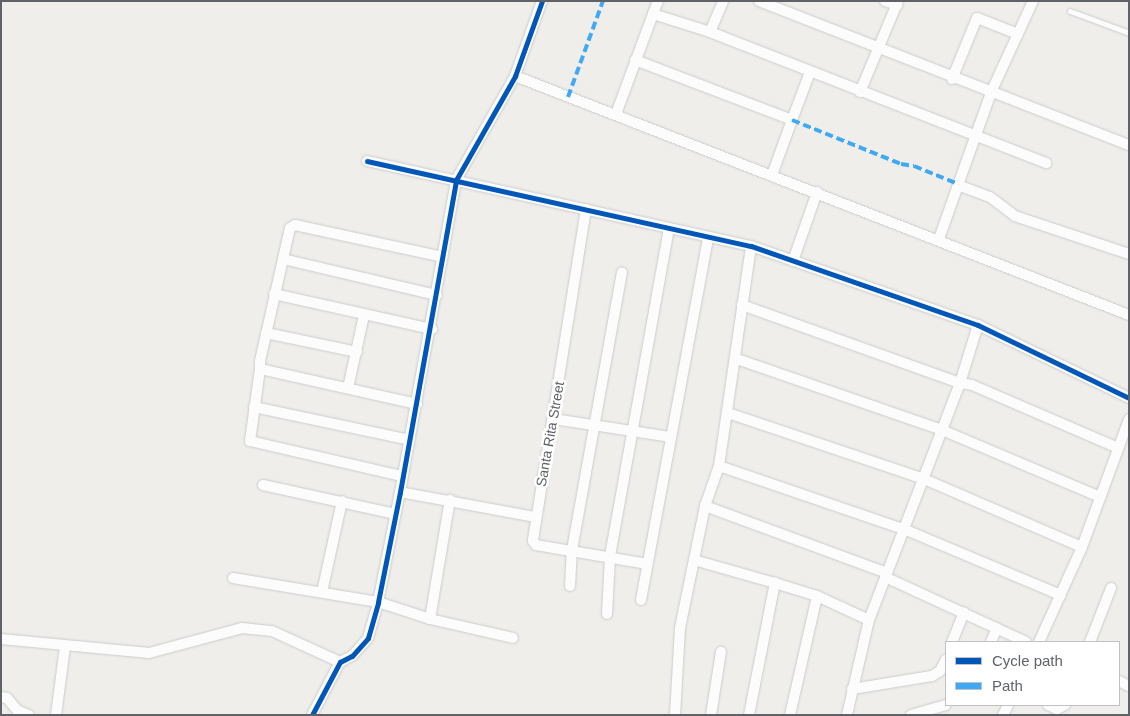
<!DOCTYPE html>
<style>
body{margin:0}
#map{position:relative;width:1130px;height:716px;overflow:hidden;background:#efeeea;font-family:Arial,sans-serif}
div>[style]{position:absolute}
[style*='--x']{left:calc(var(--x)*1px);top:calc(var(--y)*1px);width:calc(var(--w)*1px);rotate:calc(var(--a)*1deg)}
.roads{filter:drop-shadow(0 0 1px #cbcccc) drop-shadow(0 0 1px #cbcccc)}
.service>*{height:5px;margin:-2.5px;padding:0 2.5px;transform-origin:2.5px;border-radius:2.5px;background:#fdfcfc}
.minor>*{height:10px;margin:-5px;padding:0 5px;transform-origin:5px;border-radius:5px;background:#fdfcfc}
.quiet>*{height:4px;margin-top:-2px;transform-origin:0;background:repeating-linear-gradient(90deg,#3fa9f5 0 8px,transparent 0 12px)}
.cycleway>*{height:5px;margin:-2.5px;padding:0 2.5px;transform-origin:2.5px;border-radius:2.5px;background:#0057b8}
span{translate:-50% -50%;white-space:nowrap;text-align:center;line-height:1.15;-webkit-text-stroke:5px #fff;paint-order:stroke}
.street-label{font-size:14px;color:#5f6368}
.frame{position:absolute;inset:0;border:2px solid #5f6368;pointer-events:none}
.legend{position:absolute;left:945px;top:641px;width:175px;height:65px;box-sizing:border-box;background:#fff;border:1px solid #bfc1c3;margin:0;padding:6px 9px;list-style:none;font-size:15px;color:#5f6368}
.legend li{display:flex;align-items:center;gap:10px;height:25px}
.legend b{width:25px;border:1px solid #bfc1c3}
</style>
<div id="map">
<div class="roads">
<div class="service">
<i style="--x:1070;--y:11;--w:63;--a:20.4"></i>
</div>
<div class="minor">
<i style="--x:759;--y:1;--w:397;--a:21.3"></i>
<i style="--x:885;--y:1;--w:13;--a:18"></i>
<i style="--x:1033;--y:1;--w:98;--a:114.7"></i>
<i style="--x:992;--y:90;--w:101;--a:109.7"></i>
<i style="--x:958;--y:185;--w:34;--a:21"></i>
<i style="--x:990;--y:197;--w:31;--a:37"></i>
<i style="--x:1015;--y:216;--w:120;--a:18.4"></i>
<i style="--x:653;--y:14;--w:14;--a:-69"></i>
<i style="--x:710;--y:32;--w:34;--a:-67"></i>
<i style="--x:635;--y:60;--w:168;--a:20.9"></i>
<i style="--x:792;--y:120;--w:59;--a:110"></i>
<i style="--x:515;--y:76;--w:659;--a:21.27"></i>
<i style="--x:952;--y:79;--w:66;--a:-67.7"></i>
<i style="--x:977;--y:18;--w:44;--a:21.3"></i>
<i style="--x:860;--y:92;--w:99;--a:-67.3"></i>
<i style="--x:616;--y:114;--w:107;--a:-69.7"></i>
<i style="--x:653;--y:14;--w:60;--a:17.5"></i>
<i style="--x:710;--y:32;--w:361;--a:21.3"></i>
<i style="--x:792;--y:120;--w:51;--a:-69.4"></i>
<i style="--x:367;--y:161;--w:393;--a:12.5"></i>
<i style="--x:751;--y:246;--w:240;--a:19.2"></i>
<i style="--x:978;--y:325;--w:168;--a:25.8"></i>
<i style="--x:586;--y:209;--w:336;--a:99.1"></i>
<i style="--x:533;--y:541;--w:5;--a:53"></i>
<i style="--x:536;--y:545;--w:113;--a:9.7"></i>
<i style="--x:939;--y:239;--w:57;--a:-70.6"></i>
<i style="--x:283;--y:259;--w:158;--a:13.2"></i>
<i style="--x:793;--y:261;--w:73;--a:-70.8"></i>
<i style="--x:274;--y:294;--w:162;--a:12.5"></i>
<i style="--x:742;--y:305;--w:232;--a:19.7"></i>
<i style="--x:960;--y:383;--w:12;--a:9"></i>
<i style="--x:972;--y:385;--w:157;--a:23.3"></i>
<i style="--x:266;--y:333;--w:93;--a:11.8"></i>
<i style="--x:737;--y:359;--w:217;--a:19.1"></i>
<i style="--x:942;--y:430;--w:172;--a:23"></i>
<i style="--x:260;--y:369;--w:73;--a:97.9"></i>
<i style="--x:250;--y:441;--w:156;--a:13"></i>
<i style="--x:348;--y:388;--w:75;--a:-77.6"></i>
<i style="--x:417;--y:404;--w:161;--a:-167.4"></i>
<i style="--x:260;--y:369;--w:8;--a:-90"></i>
<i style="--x:260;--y:361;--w:136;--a:-77.3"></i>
<i style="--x:290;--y:228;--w:6;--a:-31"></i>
<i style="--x:295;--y:225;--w:151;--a:12.2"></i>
<i style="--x:254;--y:407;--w:159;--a:11.9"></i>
<i style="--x:728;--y:413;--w:207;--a:18.6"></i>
<i style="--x:924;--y:479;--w:172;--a:23.3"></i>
<i style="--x:554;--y:419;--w:117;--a:8.8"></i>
<i style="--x:719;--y:466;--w:198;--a:18.9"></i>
<i style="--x:906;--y:530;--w:168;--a:22.8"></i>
<i style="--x:263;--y:485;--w:135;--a:12.4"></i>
<i style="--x:400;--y:492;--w:137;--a:10.5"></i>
<i style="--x:705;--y:506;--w:194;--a:20.2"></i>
<i style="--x:694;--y:560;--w:84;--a:15.9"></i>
<i style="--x:885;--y:577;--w:155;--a:24.7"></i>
<i style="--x:233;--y:578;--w:147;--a:9.4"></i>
<i style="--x:378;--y:602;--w:55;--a:18.1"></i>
<i style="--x:430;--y:619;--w:85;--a:12.9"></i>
<i style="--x:570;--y:586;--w:36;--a:-87"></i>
<i style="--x:572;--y:550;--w:282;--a:-79.8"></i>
<i style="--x:322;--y:592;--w:93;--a:-77.6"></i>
<i style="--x:641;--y:600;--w:369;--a:-79.5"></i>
<i style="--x:607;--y:614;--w:58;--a:-87"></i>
<i style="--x:610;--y:556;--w:333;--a:-79.8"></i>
<i style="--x:430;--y:619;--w:121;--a:-80.5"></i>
<i style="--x:1;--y:639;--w:149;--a:5.4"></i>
<i style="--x:149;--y:653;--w:96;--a:-15"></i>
<i style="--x:242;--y:628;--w:30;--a:6"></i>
<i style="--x:272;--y:631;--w:75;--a:24.5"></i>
<i style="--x:952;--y:642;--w:32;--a:-68"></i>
<i style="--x:991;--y:642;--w:15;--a:-67"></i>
<i style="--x:1039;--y:642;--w:104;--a:-65.6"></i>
<i style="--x:1082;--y:547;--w:136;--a:-69.8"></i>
<i style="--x:1090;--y:642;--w:58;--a:-68.7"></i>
<i style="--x:1119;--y:681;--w:11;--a:27"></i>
<i style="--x:852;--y:689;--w:81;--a:-9.2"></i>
<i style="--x:932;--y:676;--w:9;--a:-32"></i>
<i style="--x:940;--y:671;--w:13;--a:-63"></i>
<i style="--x:1;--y:697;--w:6;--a:9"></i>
<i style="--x:7;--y:698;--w:16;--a:50"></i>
<i style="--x:17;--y:710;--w:13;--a:23"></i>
<i style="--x:1048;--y:705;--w:10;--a:24"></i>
<i style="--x:1057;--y:709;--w:9;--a:-27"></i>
<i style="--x:56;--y:715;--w:69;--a:-82.5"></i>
<i style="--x:312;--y:715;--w:60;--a:-62.2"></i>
<i style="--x:340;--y:662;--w:13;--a:-27"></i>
<i style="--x:352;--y:656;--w:24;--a:-48"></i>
<i style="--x:368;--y:638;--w:37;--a:-74"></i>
<i style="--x:378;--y:602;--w:112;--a:-78.7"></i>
<i style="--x:400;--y:492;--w:317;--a:-79.8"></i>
<i style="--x:456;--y:180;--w:120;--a:-60.4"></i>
<i style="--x:515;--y:76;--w:80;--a:-70.2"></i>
<i style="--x:675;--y:715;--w:87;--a:-86.7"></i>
<i style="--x:680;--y:628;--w:125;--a:-78.4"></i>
<i style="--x:705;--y:506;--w:42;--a:-70.7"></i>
<i style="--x:719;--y:466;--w:222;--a:-81.7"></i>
<i style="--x:711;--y:715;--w:64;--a:-81"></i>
<i style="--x:749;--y:715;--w:135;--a:-78.9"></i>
<i style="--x:775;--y:583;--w:44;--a:17.2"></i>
<i style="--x:817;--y:596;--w:57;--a:24.8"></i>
<i style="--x:790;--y:715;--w:122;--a:-77.2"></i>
<i style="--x:847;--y:715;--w:98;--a:-77"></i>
<i style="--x:869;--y:620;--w:254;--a:-69"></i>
<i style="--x:960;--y:383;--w:61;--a:-72.8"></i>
<i style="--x:911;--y:715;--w:36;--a:-16"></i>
<i style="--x:1003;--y:715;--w:11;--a:-63"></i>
</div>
</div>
<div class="quiet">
<i style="--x:568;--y:97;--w:102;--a:-70"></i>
<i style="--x:792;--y:120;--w:118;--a:22"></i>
<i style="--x:901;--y:164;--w:13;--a:9"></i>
<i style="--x:914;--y:166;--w:48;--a:22.2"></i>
</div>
<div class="cycleway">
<i style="--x:367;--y:161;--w:393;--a:12.5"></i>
<i style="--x:751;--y:246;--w:240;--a:19.2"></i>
<i style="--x:978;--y:325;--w:168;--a:25.8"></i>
<i style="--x:312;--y:715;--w:60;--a:-62.2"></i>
<i style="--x:340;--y:662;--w:13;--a:-27"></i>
<i style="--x:352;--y:656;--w:24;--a:-48"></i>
<i style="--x:368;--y:638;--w:37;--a:-74"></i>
<i style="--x:378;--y:602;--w:112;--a:-78.7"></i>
<i style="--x:400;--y:492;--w:317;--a:-79.8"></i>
<i style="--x:456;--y:180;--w:120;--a:-60.4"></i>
<i style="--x:515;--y:76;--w:80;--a:-70.2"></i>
</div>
<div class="street-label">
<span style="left:550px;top:434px;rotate:-80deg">Santa Rita Street</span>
</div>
<div class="frame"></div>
<ul class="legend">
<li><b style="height:6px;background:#0057b8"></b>Cycle path</li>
<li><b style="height:6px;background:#3fa9f5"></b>Path</li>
</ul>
</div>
